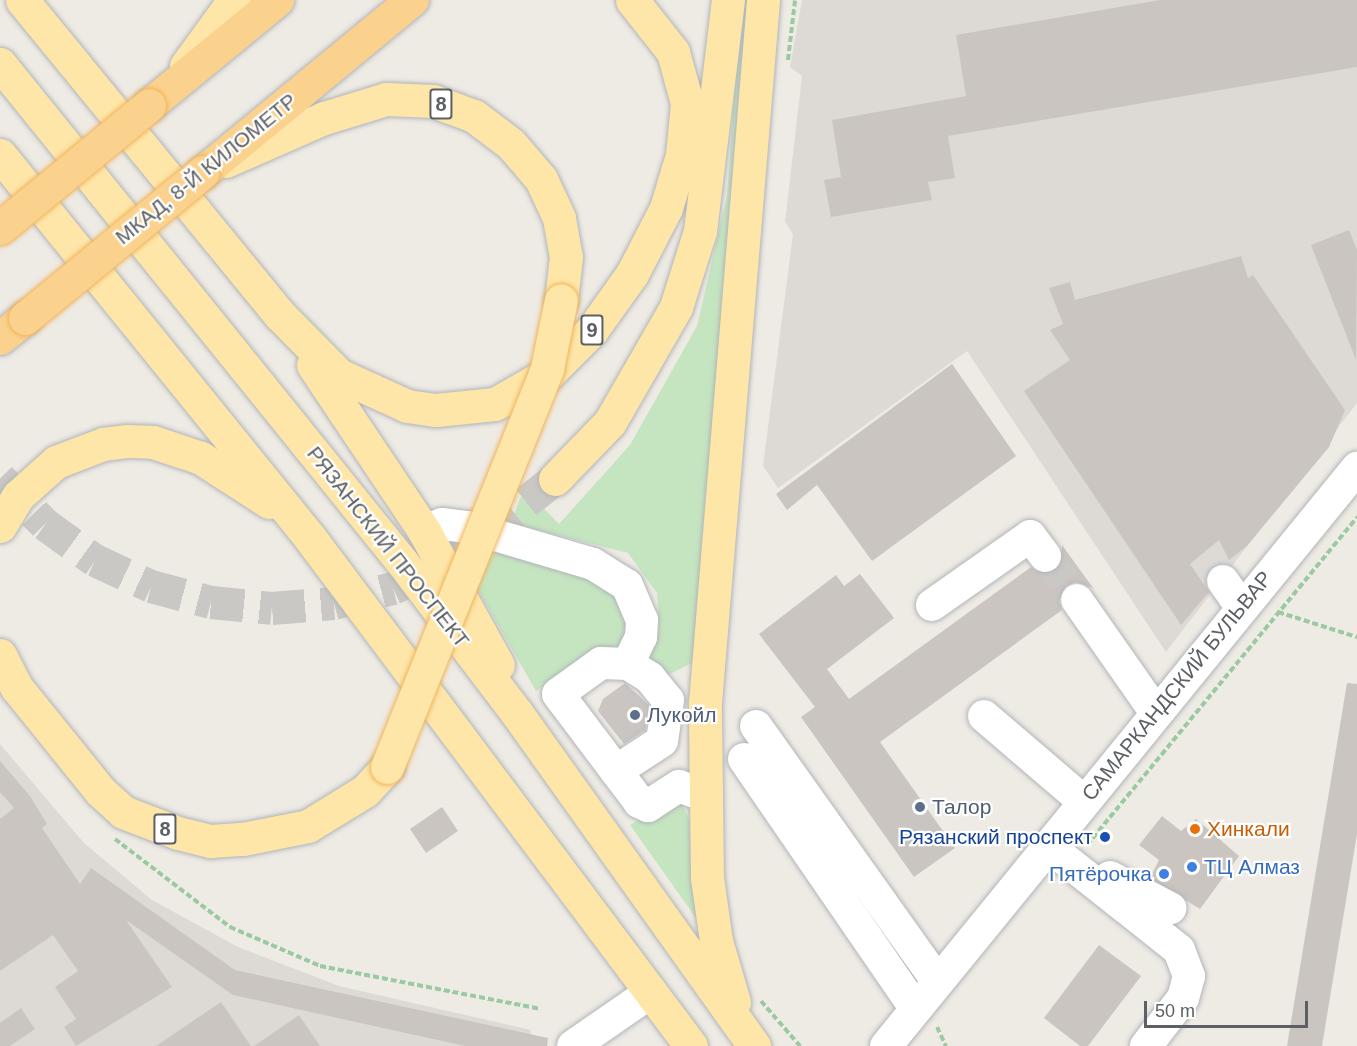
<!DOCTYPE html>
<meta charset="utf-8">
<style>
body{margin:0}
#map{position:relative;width:1357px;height:1046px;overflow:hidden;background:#eeeae4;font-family:Helvetica,sans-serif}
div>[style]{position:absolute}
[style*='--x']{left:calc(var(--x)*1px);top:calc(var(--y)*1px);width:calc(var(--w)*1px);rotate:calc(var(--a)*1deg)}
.industrial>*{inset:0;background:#dddad6}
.green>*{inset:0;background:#c5e5c0}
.building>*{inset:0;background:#cac5c1}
.minor-tunnel>*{height:32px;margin-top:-16px;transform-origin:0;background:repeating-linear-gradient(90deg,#cac8c4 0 32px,transparent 0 48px)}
.major-tunnel>*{height:33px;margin-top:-16.5px;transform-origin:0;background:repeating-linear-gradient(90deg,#cac8c4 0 33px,transparent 0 49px)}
.path>*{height:4px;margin-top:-2px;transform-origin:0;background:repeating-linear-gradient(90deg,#9ac9a2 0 6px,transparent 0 9px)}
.roads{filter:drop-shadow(0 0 2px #b1b5b9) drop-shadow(0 0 2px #b1b5b9)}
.minor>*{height:32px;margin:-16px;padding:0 16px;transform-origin:16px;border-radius:16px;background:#fff}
.major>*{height:33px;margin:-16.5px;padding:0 16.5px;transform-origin:16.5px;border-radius:16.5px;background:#fee6a9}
.highway>*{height:33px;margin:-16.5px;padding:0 16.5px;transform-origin:16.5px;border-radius:16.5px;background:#fbd28d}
.bridges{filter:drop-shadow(0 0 2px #f0b45b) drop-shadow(0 0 2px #f0b45b)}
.major-bridge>*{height:33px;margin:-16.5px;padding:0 16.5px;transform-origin:16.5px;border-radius:16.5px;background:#fee6a9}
.highway-bridge>*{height:33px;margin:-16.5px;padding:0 16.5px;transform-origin:16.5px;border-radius:16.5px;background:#fbd28d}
.dots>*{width:16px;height:16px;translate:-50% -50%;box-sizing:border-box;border:3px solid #fff;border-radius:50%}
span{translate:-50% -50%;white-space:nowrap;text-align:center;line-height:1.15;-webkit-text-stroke:4.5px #fff;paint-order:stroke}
.shield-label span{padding:2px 4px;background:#fff;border:2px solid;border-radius:4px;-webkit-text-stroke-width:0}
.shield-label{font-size:20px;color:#5c6064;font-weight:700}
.street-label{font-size:21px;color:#5c6064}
.service-label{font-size:21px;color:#4e5e75}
.left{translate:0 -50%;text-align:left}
.food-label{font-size:21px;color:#c56008}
.transit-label{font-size:21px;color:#164399}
.right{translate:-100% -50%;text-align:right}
.shop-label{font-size:21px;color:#366cbe}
.scale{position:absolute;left:1144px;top:1001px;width:164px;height:27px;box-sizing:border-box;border:3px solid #5c6064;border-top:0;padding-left:8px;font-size:18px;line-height:21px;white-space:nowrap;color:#5c6064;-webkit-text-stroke:4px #fff;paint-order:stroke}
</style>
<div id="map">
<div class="industrial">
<i style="clip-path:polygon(802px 0,1357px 0,1357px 403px,1166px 652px,967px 351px,778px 488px,763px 466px,793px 234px,785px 222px,802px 76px,790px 67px)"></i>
<i style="clip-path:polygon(0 744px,84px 843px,152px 900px,238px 947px,339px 986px,531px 1030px,527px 1046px,0 1046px)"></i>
</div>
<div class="green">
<i style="clip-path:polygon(741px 0,752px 0,695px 639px,692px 663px,666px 676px,646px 664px,659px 625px,657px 593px,628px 553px,511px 523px,524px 488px,559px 524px,630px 445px,697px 326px,727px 196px)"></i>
<i style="clip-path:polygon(445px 532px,586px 569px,630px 599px,624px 650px,598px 648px,536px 691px)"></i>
<i style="clip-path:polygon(672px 800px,683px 805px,689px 819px,696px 918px,630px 825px)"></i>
</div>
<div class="building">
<i style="clip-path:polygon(1160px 0,1357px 0,1357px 67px,948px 136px,955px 178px,928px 182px,932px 200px,831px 217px,824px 180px,841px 177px,832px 120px,966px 96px,956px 35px)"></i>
<i style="clip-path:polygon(1349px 230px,1357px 250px,1356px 360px,1311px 245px)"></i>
<i style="clip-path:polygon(1241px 256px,1248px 278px,1253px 275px,1345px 410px,1329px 447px,1247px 546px,1229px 560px,1219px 540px,1190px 564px,1209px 592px,1181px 625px,1024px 391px,1070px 360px,1050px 330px,1063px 324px,1049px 288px,1070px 282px,1075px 300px)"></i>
<i style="clip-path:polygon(952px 364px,1016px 456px,872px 561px,817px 485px,787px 510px,776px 494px)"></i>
<i style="clip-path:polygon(1062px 545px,1093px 588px,1076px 582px,1066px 586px,1059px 601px,1062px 610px,880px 742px,955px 848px,914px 877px,801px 717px,815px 707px,759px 634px,836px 575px,844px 586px,860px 574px,894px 618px,827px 669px,849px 699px,1031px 567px,1038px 573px,1055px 571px,1062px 562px)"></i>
<i style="clip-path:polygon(625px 683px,649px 705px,645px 730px,624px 744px,598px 711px,603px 699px)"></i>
<i style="clip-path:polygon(1347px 683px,1357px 684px,1357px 834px,1322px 1046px,1287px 1046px)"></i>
<i style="clip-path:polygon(0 761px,30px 796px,47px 824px,42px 828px,80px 884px,91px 868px,235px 970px,548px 1038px,547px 1046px,465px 1046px,233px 995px,126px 920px,172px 987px,76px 1046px,64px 1027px,76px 1019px,55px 987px,78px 971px,53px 935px,0 971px,0 819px,14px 808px,0 792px)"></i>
<i style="clip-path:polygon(442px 807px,458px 831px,426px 853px,410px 829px)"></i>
<i style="clip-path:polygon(1162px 816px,1181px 831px,1196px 819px,1239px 856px,1200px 909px,1150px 878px,1159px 860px,1139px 845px)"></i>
<i style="clip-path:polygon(1099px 945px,1141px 976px,1088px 1046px,1080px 1046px,1044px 1018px)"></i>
<i style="clip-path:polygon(221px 1002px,251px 1046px,156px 1046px)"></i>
<i style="clip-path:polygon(21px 1008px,35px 1029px,10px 1046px,0 1046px,0 1023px)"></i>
<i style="clip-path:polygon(299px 1015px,320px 1046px,254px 1046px)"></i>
</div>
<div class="minor-tunnel">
<i style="--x:1045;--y:556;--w:54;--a:54"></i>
</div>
<div class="major-tunnel">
<i style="--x:0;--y:478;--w:64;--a:45.6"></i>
<i style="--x:45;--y:524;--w:62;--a:35.8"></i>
<i style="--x:95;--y:560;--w:62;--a:24.9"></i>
<i style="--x:151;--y:586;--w:62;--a:14.9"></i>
<i style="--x:211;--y:602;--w:61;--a:5.6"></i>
<i style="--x:272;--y:608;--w:62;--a:-4.6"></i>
<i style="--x:334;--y:603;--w:61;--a:-14.3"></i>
<i style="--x:393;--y:588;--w:62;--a:-24.9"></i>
<i style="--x:449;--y:562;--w:135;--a:-38.1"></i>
</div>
<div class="path">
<i style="--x:788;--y:60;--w:60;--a:-83.3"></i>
<i style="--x:1278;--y:612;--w:83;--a:17.6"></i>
<i style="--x:115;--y:839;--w:145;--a:37.4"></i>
<i style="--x:230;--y:927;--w:98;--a:23.4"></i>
<i style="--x:320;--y:966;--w:225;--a:11"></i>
<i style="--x:1087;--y:845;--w:425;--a:-50.5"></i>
<i style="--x:761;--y:1001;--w:60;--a:49.1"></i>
<i style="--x:937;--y:1027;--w:21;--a:65"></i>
</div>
<div class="roads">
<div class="minor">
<i style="--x:424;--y:531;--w:19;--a:-21"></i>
<i style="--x:442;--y:524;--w:26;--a:7"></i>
<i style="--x:468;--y:527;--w:130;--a:16.5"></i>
<i style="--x:593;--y:564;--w:40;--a:32"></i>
<i style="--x:627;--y:585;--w:38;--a:67"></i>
<i style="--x:642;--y:620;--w:17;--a:93"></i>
<i style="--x:641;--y:637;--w:30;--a:116"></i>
<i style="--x:1223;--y:581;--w:33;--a:55"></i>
<i style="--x:1077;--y:600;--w:138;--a:55"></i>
<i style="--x:932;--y:605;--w:120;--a:-35.1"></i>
<i style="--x:1030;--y:536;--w:25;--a:53"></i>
<i style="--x:984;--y:716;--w:130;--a:40.6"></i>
<i style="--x:756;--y:726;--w:314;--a:54.6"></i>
<i style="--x:744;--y:759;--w:303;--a:55.5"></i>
<i style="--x:616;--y:771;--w:96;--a:-127"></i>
<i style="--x:558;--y:694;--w:53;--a:-35.8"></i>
<i style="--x:601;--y:663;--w:27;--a:2"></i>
<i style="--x:628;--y:664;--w:26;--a:32"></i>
<i style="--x:650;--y:678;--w:28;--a:51"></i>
<i style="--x:668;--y:700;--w:41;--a:98.3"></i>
<i style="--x:662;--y:741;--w:55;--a:146.9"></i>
<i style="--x:616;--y:771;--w:39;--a:53"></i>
<i style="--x:639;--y:802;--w:10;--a:24"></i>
<i style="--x:648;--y:806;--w:37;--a:-33"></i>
<i style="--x:679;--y:786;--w:26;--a:21"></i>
<i style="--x:1048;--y:846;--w:167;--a:38.4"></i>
<i style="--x:1179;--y:950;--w:28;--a:69"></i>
<i style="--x:1189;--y:976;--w:23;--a:105"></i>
<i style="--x:1183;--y:998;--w:61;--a:127.6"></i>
<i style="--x:1110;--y:877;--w:68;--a:27.3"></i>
<i style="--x:573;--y:1046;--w:95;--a:-34.7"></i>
<i style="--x:886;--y:1046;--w:746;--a:-50.82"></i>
</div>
<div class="major">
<i style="--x:22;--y:0;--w:407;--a:50.7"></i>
<i style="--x:280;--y:315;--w:84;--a:45.5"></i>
<i style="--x:339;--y:375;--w:75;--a:24.5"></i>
<i style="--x:407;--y:406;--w:29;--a:8"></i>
<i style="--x:436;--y:410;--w:59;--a:-5.8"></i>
<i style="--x:495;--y:404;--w:62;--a:-29.9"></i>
<i style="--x:549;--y:373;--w:61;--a:-45"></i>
<i style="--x:592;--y:330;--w:69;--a:-54.5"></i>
<i style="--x:632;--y:274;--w:74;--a:-62.7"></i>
<i style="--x:666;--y:208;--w:55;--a:-73.2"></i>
<i style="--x:682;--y:155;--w:52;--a:-84.5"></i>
<i style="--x:687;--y:103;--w:53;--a:-105.4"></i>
<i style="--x:673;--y:52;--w:66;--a:-128.3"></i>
<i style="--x:0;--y:64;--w:640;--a:51.09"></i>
<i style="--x:402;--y:562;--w:188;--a:52.8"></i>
<i style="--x:516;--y:712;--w:410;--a:54.5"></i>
<i style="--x:186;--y:66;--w:82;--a:-54"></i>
<i style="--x:0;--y:155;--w:493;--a:51"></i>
<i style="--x:310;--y:538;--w:635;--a:53.13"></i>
<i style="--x:226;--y:161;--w:107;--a:-23.7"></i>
<i style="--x:324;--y:118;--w:65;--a:-17"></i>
<i style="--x:386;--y:99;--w:47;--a:2.4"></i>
<i style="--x:433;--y:101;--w:44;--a:20.1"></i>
<i style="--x:474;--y:116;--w:46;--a:37.1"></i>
<i style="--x:511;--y:144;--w:46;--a:49.4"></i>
<i style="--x:541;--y:179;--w:43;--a:65.2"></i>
<i style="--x:559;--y:218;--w:40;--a:80"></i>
<i style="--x:566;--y:257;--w:43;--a:96.6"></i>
<i style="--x:313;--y:365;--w:200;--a:56.2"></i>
<i style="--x:424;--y:531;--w:153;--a:61.1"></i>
<i style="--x:555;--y:479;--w:79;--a:-46"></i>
<i style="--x:610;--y:422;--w:133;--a:-60.1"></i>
<i style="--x:676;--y:307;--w:80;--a:-72.5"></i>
<i style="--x:700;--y:231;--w:233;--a:-83.1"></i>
<i style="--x:0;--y:526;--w:35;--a:-59"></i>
<i style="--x:18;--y:496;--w:51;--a:-41.8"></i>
<i style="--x:56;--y:462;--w:50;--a:-21"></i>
<i style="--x:103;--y:444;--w:25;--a:-7"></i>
<i style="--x:128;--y:441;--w:25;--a:2"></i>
<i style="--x:153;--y:442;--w:51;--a:18.4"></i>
<i style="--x:201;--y:458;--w:81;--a:32.9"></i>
<i style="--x:0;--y:655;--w:37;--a:63"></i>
<i style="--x:17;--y:688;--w:132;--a:51.1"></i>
<i style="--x:100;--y:791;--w:31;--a:42"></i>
<i style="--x:123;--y:812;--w:59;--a:20.9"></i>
<i style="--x:178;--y:833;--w:34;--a:14"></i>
<i style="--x:211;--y:841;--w:32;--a:-4"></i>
<i style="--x:243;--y:839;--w:66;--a:-11.3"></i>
<i style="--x:308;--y:826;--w:67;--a:-31.6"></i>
<i style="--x:365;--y:791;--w:33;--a:-47"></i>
<i style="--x:734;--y:1002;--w:64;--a:-106.4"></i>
<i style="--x:716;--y:941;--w:64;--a:-98.1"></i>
<i style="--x:707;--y:878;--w:175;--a:-90.7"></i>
<i style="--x:705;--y:703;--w:705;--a:-85.28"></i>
</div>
<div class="highway">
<i style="--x:149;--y:105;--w:166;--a:-39.4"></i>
<i style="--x:203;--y:172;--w:271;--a:-39.5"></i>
<i style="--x:0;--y:338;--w:32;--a:-39"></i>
</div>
</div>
<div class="bridges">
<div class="major-bridge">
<i style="--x:387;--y:767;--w:430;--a:-68.1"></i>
<i style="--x:547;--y:368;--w:69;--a:-78.4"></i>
</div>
<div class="highway-bridge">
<i style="--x:0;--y:228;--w:193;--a:-39.5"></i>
<i style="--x:25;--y:318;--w:230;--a:-39.4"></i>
</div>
</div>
<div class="dots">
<i style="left:635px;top:715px;background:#5c6f8a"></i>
<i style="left:920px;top:807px;background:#5c6f8a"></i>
<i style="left:1195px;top:829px;background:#e8710a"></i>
<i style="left:1105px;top:837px;background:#1a4fb4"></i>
<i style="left:1192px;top:867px;background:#3f7fe0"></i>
<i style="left:1164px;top:874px;background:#3f7fe0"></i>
</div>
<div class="shield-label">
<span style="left:441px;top:104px">8</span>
<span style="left:592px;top:330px">9</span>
<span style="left:165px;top:829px">8</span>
</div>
<div class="street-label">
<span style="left:206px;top:169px;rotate:-39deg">МКАД, 8-Й КИЛОМЕТР</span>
<span style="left:388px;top:547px;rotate:52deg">РЯЗАНСКИЙ ПРОСПЕКТ</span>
<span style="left:1177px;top:686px;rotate:-51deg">САМАРКАНДСКИЙ БУЛЬВАР</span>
</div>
<div class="service-label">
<span class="left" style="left:647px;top:715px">Лукойл</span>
<span class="left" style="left:932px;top:807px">Талор</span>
</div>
<div class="food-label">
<span class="left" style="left:1207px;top:829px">Хинкали</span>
</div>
<div class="transit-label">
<span class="right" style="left:1093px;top:837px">Рязанский проспект</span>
</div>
<div class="shop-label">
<span class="left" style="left:1204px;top:867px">ТЦ Алмаз</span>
<span class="right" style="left:1152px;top:874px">Пятёрочка</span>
</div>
<div class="scale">50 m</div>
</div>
